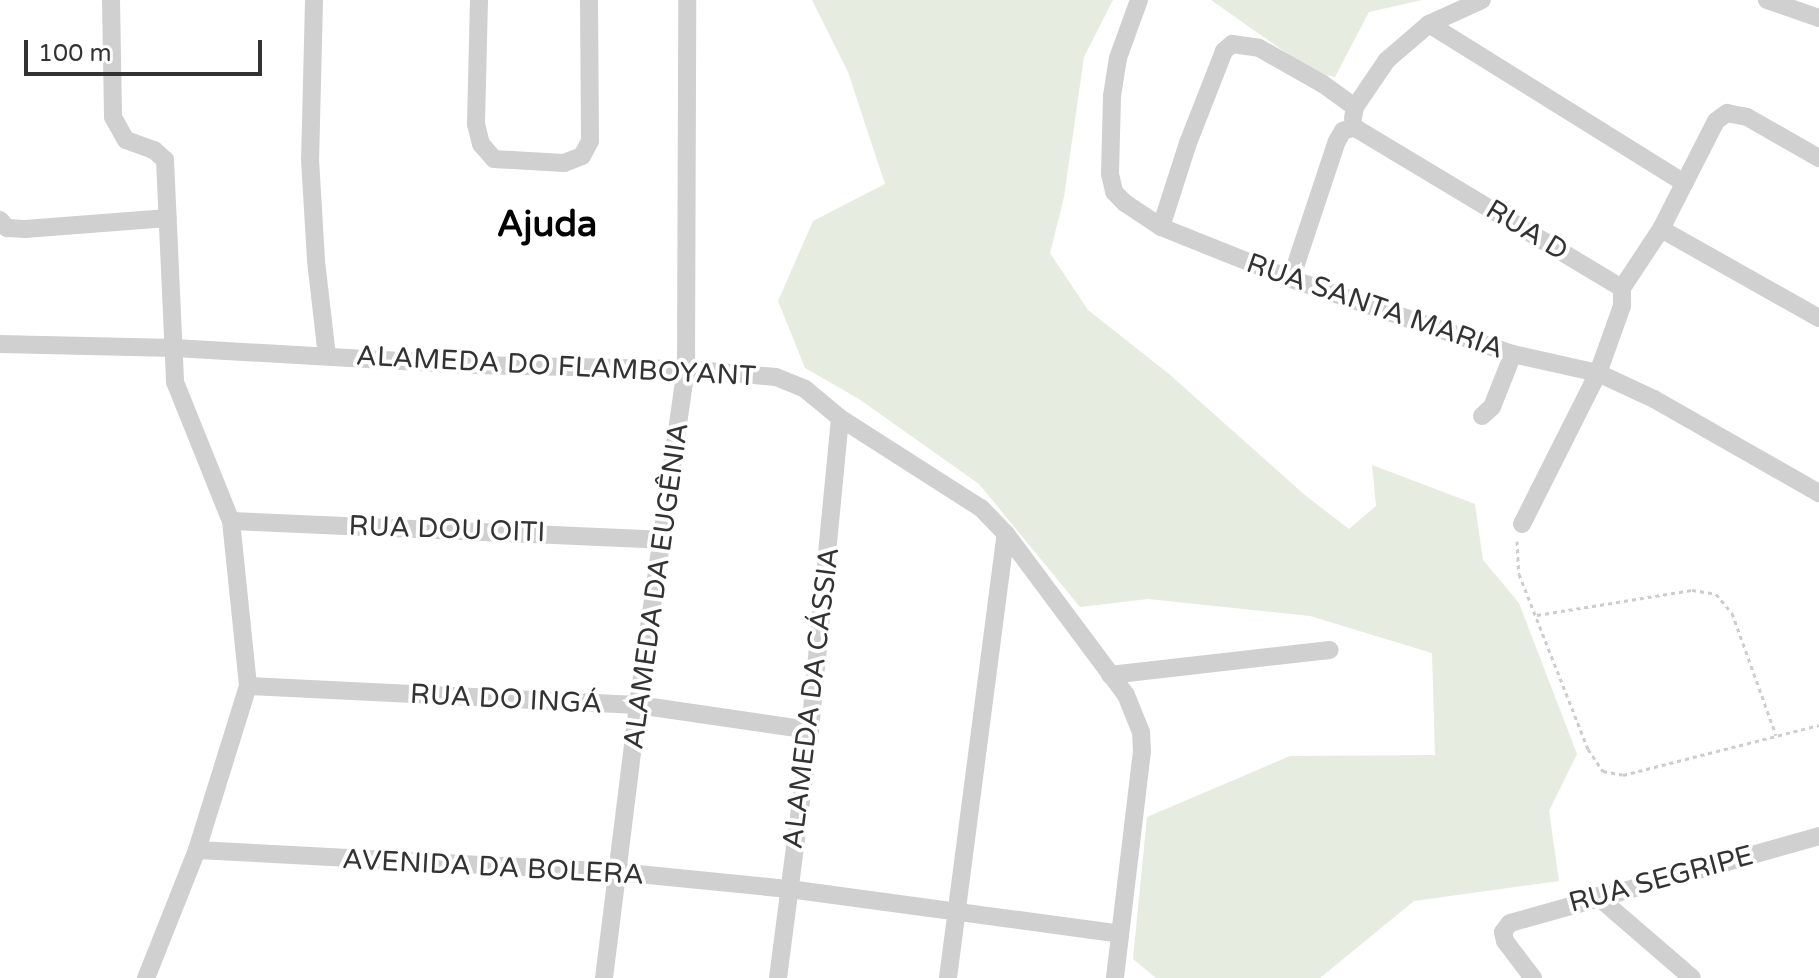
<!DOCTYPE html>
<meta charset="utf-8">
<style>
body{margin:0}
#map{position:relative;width:1819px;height:978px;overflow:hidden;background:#fff;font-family:"Varela Round",sans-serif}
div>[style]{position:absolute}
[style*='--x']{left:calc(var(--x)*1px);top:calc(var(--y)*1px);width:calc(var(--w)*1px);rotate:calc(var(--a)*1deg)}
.green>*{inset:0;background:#e6ecdf}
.path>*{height:3px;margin-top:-1.5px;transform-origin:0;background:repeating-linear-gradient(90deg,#cdcdcd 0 4px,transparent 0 8px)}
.street>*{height:18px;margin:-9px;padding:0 9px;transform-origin:9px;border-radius:9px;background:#d0d0d0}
span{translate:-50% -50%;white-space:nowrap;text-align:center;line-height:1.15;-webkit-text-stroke:8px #fff;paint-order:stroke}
.street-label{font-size:28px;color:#333}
.district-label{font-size:36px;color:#000;font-weight:700}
.scale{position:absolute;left:24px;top:40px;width:238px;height:36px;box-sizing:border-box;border:4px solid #333;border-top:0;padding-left:10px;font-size:24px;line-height:28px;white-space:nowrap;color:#333;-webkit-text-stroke:6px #fff;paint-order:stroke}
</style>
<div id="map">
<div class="green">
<i style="clip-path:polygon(812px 0,1113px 0,1084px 57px,1064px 197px,1050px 253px,1088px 310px,1169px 374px,1306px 496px,1349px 529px,1376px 506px,1372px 465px,1475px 504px,1483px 560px,1519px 603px,1577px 754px,1549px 811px,1559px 881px,1414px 901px,1320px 978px,1156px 978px,1133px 959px,1147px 817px,1290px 756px,1435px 755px,1432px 653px,1310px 616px,1148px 599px,1080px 607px,979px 484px,859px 399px,805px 368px,778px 301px,813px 221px,885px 184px,848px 72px)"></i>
<i style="clip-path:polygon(1211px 0,1422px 0,1369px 12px,1335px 77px,1315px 73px)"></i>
</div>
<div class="path">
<i style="--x:1517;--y:541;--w:33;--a:87"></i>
<i style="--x:1519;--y:574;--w:188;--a:68.5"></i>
<i style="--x:1588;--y:749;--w:27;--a:56"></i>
<i style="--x:1603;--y:771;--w:20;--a:11"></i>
<i style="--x:1623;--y:775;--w:202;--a:-14.3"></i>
<i style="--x:1537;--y:615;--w:157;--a:-9.2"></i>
<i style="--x:1692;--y:590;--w:24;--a:9"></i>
<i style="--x:1716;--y:594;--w:25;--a:50"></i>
<i style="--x:1732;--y:613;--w:130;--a:70.2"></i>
</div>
<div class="street">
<i style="--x:111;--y:0;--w:117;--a:89"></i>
<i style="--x:113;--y:117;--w:26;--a:61"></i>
<i style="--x:126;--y:140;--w:30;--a:20"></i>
<i style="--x:154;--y:150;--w:15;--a:42"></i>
<i style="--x:165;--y:160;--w:222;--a:87.4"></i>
<i style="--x:175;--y:382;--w:150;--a:68.1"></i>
<i style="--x:231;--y:521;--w:166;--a:84.1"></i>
<i style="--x:248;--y:686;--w:172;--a:107.3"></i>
<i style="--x:197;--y:850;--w:138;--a:111.7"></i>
<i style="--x:314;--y:0;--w:159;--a:91.4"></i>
<i style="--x:310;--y:159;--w:102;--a:86.6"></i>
<i style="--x:316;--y:261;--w:96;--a:83.4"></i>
<i style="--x:479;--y:0;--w:124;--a:91.4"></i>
<i style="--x:476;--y:124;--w:21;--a:76"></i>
<i style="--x:481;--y:144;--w:20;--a:49"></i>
<i style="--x:494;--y:159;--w:70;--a:3.3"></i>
<i style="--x:564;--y:163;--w:19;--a:-21"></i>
<i style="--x:582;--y:156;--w:17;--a:-62"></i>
<i style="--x:590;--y:141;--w:141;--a:-90.4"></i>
<i style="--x:1139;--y:0;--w:62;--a:109.9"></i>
<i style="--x:1118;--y:58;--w:39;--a:99"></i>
<i style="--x:1112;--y:97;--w:77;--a:91.5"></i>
<i style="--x:1110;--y:174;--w:18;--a:77"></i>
<i style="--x:1114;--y:192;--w:16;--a:45"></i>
<i style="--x:1125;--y:203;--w:43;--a:33.7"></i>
<i style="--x:1161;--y:227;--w:140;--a:21.8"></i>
<i style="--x:1291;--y:279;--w:234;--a:18.7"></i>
<i style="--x:1513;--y:354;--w:87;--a:12.6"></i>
<i style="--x:1598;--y:373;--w:62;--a:24.9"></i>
<i style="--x:1654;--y:399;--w:190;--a:29.7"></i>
<i style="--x:1767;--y:0;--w:55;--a:19.1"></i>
<i style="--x:1429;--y:24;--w:301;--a:31.9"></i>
<i style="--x:1353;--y:118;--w:11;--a:-80"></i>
<i style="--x:1355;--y:107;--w:57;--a:-55.8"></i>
<i style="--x:1387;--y:60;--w:55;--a:-40.6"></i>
<i style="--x:1429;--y:24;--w:58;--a:-24.4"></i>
<i style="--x:0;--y:220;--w:11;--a:49"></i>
<i style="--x:7;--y:228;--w:18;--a:3"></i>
<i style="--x:25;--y:229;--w:143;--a:-4.4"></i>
<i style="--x:1161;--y:227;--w:88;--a:-72.2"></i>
<i style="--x:1188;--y:143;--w:99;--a:-68.6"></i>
<i style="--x:1224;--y:51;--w:11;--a:-41"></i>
<i style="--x:1232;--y:44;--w:27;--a:8"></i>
<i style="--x:1259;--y:48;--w:73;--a:29.4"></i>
<i style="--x:1323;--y:84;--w:39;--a:36"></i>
<i style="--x:1661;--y:229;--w:121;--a:-63"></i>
<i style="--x:1716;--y:121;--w:14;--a:-36"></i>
<i style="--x:1727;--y:113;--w:20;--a:11"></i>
<i style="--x:1747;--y:117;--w:83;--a:29.7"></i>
<i style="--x:1291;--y:279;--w:145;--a:-71.6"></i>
<i style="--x:1337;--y:141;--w:12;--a:-59"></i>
<i style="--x:1343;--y:131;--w:9;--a:-21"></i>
<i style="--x:1351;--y:128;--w:6;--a:9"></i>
<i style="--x:1357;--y:129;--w:309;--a:31"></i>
<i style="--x:1622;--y:288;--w:18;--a:90"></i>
<i style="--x:1622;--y:306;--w:71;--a:109.7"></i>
<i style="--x:1598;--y:373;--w:169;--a:116.7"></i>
<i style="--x:1622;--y:288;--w:71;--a:-56.5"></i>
<i style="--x:1661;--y:229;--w:181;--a:29.4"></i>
<i style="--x:0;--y:344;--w:175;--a:1.3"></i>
<i style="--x:175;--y:348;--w:296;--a:3.3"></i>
<i style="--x:471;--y:365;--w:215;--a:1.1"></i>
<i style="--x:686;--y:369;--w:90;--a:5.1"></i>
<i style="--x:776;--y:377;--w:31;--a:22"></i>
<i style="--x:805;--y:389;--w:45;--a:39.6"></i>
<i style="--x:840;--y:418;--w:167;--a:32.6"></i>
<i style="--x:981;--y:508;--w:36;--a:46"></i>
<i style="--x:1006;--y:534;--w:201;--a:53.3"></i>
<i style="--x:1126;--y:695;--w:40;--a:68"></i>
<i style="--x:1141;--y:732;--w:19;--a:87"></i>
<i style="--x:1142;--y:751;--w:229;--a:96.8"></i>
<i style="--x:1482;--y:416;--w:13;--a:-42"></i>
<i style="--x:1492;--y:407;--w:57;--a:-68.4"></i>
<i style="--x:231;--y:521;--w:431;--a:2.5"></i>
<i style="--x:1110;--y:675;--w:221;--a:-6.5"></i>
<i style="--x:248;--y:686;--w:390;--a:2.8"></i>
<i style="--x:638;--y:705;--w:174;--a:8.3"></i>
<i style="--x:197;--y:850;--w:422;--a:3"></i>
<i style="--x:618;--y:872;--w:172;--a:5.7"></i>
<i style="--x:789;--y:889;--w:334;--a:7.7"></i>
<i style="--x:1597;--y:896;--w:125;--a:40.8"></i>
<i style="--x:604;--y:978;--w:275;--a:-82.9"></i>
<i style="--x:638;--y:705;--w:339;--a:-81.9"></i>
<i style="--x:686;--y:369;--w:369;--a:-89.8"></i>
<i style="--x:778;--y:978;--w:250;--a:-82.6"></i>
<i style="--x:810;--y:730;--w:313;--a:-84.5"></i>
<i style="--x:948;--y:978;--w:448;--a:-82.6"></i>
<i style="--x:1533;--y:978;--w:46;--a:-127.1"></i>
<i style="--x:1505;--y:941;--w:9;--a:-103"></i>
<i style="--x:1503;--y:932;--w:11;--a:-52"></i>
<i style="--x:1510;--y:923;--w:321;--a:-15.7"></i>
</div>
<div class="street-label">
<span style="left:1527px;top:230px;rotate:31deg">RUA D</span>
<span style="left:1375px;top:306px;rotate:19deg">RUA SANTA MARIA</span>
<span style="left:556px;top:366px;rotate:3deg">ALAMEDA DO FLAMBOYANT</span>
<span style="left:447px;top:529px;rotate:2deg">RUA DOU OITI</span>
<span style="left:656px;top:586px;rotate:-82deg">ALAMEDA DA EUGÊNIA</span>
<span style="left:811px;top:698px;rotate:-83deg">ALAMEDA DA CÁSSIA</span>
<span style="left:506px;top:699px;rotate:3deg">RUA DO INGÁ</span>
<span style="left:493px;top:867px;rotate:3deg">AVENIDA DA BOLERA</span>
<span style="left:1661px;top:879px;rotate:-15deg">RUA SEGRIPE</span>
</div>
<div class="district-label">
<span style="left:547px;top:225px">Ajuda</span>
</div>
<div class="scale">100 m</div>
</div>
